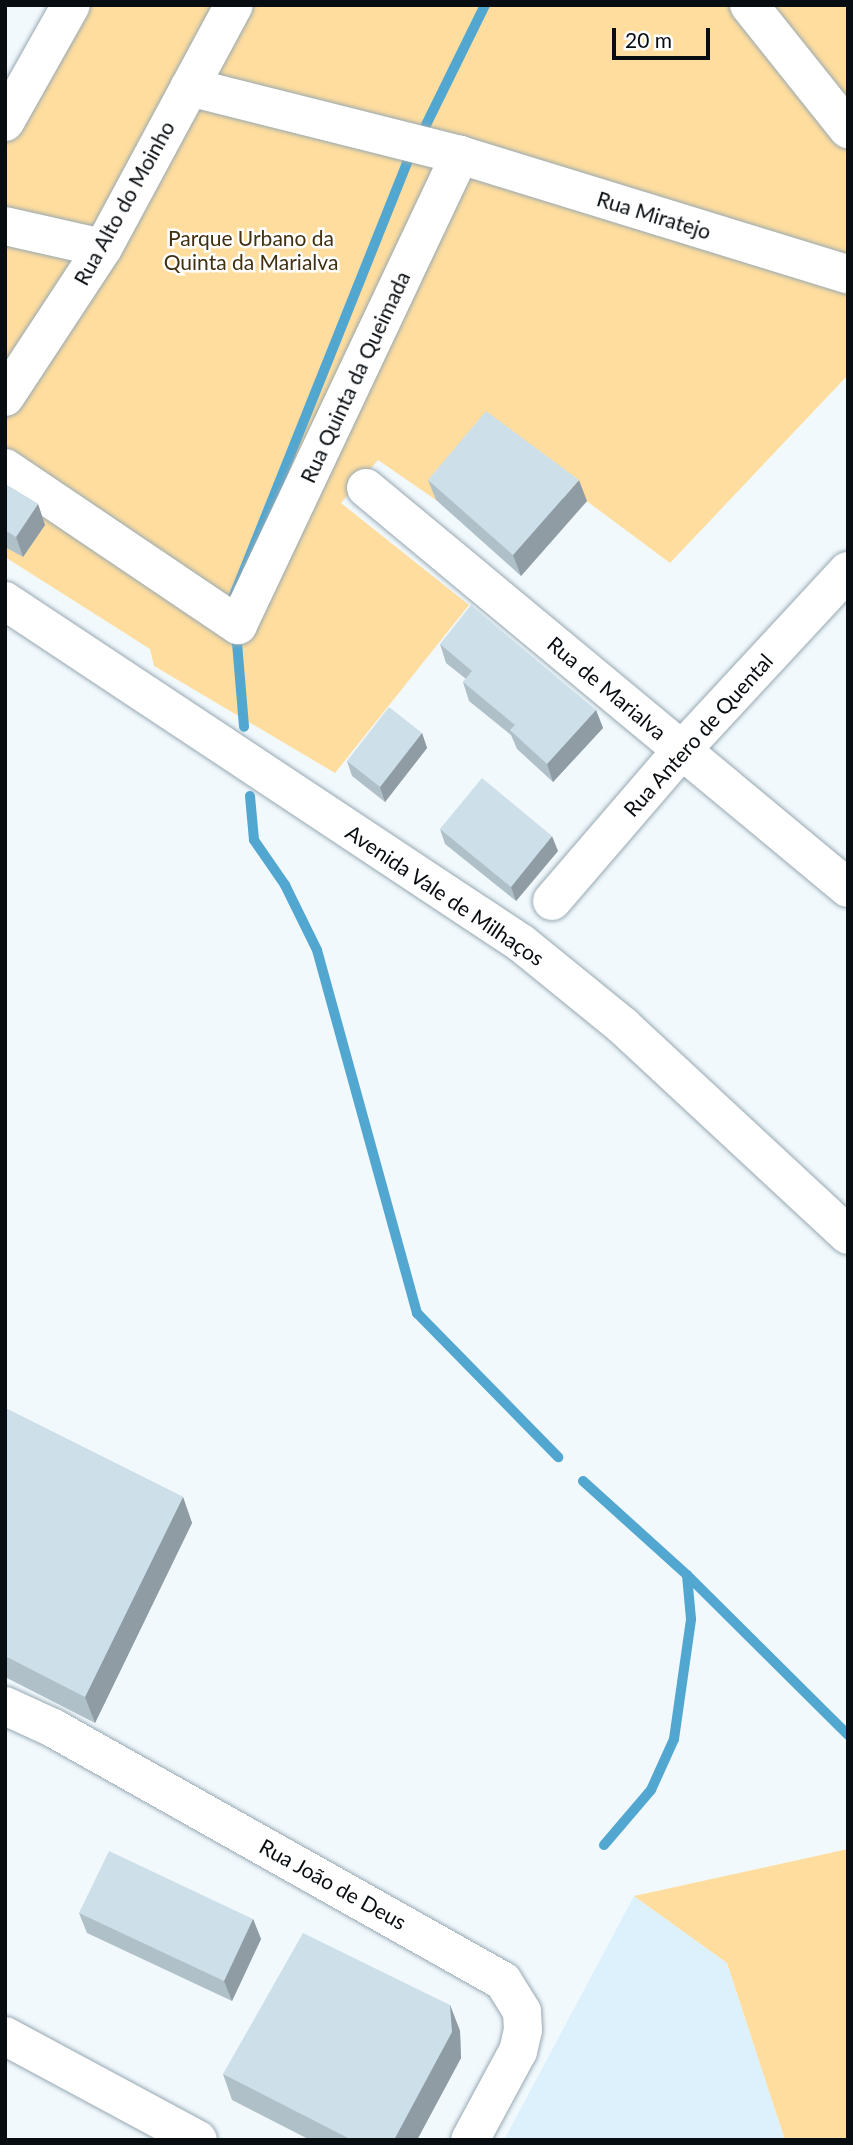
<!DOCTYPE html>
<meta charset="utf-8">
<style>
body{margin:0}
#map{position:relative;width:853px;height:2145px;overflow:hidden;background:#f1f9fd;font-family:Lato,sans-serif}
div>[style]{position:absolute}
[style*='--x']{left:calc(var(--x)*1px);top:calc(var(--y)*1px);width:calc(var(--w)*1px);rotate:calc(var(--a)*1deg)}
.built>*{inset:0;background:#ddf1fd}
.green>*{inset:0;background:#fedd9e}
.stream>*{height:10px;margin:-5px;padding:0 5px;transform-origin:5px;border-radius:5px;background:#52a7d1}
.roads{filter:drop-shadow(0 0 2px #97a8b1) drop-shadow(0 0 2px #97a8b1)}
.minor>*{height:38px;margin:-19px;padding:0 19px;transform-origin:19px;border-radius:19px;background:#fff}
.wall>*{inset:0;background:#b0c0c8}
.shaded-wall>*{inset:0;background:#909ca3}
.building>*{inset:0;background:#cddfe9}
span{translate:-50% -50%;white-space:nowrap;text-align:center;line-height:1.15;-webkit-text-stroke:5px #fff;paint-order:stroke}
.street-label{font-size:21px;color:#080d11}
.park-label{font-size:21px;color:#40300f}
.frame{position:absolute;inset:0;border:7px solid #080d11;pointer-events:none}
.scale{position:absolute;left:612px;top:28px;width:98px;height:32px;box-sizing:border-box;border:4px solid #080d11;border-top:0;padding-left:9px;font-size:21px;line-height:24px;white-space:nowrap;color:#080d11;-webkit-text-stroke:5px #fff;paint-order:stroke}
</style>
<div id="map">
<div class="built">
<i style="clip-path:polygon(634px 1896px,727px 1963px,785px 2140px,504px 2140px)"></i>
</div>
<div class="green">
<i style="clip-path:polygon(59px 5px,848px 5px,848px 375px,670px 563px,494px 432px,436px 500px,378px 460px,341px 503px,469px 605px,335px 773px,154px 666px,150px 649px,5px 557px,5px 99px)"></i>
<i style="clip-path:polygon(848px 1849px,848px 2140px,785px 2140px,727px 1963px,634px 1896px)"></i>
</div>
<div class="stream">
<i style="--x:422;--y:133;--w:143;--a:-63.8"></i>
<i style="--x:233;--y:598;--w:471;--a:-68.2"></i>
<i style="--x:236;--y:631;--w:96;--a:85.2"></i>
<i style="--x:250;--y:796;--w:44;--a:84.8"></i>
<i style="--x:254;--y:840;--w:55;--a:55.4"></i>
<i style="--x:285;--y:885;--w:72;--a:63.8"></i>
<i style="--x:317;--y:950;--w:377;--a:74.6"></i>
<i style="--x:417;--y:1313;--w:202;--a:45.6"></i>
<i style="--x:583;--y:1481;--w:140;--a:42.1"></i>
<i style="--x:687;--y:1575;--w:227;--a:44.8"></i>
<i style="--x:604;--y:1845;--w:72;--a:-49.5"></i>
<i style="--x:651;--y:1790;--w:56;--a:-65.7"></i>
<i style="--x:674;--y:1739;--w:121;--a:-81.9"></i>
<i style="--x:691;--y:1619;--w:44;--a:-95.2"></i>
</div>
<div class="roads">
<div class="minor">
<i style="--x:749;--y:5;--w:159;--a:51.4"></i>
<i style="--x:5;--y:122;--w:134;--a:-60.6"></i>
<i style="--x:460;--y:155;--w:406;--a:17.1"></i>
<i style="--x:5;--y:226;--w:100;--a:12.7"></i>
<i style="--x:5;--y:397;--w:178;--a:-56.7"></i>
<i style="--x:103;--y:248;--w:276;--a:-61.7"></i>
<i style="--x:5;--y:468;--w:281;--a:34"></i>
<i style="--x:238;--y:625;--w:520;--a:-64.72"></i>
<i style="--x:460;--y:155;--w:279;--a:-165.9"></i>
<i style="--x:366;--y:488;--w:626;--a:39.69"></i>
<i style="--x:5;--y:601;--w:619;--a:33.54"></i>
<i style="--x:521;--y:943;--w:132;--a:39.1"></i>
<i style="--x:623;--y:1026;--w:307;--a:42.9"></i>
<i style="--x:552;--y:901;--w:199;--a:-49.3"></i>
<i style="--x:682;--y:750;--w:244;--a:-47.2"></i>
<i style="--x:5;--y:1706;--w:53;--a:24.6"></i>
<i style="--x:53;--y:1728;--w:516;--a:29.35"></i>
<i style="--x:503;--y:1981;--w:36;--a:58"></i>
<i style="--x:522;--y:2012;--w:18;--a:87"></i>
<i style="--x:523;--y:2030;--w:22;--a:103"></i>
<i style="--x:518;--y:2051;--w:101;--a:118.3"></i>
<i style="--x:5;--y:2036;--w:219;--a:28.3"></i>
</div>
</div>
<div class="wall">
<i style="clip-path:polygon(428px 480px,587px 501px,521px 576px,436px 500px)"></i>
<i style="clip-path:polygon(5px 484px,38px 504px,45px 525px,23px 557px,5px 547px)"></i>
<i style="clip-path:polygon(440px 644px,596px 710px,603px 728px,553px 782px,517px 749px,511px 735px,469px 701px,463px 682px,466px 679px,446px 663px)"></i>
<i style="clip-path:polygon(422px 733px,427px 748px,385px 802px,352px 776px,347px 761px)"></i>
<i style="clip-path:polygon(440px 829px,558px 851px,516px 901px,445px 844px)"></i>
<i style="clip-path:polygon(5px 1408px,183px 1497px,192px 1523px,95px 1723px,5px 1677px)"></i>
<i style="clip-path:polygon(79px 1913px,253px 1919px,261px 1939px,232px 2001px,87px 1933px)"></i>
<i style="clip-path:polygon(450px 2005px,460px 2031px,461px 2058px,417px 2140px,310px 2140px,232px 2100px,223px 2074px)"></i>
</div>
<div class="shaded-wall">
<i style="clip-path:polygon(579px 480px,587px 501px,521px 576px,513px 555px)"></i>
<i style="clip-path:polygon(38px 504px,45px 525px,23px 557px,16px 537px)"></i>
<i style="clip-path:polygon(596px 710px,603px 728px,553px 782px,547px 764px)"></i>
<i style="clip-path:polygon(422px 733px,427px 748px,385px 802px,380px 787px)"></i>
<i style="clip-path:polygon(552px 836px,558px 851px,516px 901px,511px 887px)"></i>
<i style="clip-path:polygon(183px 1497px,192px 1523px,95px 1723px,85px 1697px)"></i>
<i style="clip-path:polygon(253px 1919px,261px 1939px,232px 2001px,224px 1981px)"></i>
<i style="clip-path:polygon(450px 2005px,460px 2031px,461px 2058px,417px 2140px,394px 2140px)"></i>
</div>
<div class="building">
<i style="clip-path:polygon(486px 411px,579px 480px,513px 555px,428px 480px)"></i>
<i style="clip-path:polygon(5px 484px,38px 504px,16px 537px,5px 530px)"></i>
<i style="clip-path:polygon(471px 605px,596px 710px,547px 764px,510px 730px,515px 725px,463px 682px,472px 671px,440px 644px)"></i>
<i style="clip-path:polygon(389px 707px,422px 733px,380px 787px,347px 761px)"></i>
<i style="clip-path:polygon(482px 778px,552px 836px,511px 887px,440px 829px)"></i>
<i style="clip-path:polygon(5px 1408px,183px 1497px,85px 1697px,5px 1656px)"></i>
<i style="clip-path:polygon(109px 1851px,253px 1919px,224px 1981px,79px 1913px)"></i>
<i style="clip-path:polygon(303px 1933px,450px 2005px,452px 2032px,394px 2140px,352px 2140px,223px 2074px)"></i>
</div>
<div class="street-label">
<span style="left:124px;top:203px;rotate:-61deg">Rua Alto do Moinho</span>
<span style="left:654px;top:215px;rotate:17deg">Rua Miratejo</span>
<span style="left:355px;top:377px;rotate:-65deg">Rua Quinta da Queimada</span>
<span style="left:607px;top:688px;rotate:40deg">Rua de Marialva</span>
<span style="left:698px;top:735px;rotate:-48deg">Rua Antero de Quental</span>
<span style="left:445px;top:895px;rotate:34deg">Avenida Vale de Milhaços</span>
<span style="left:333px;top:1884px;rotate:29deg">Rua João de Deus</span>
</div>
<div class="park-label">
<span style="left:251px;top:250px">Parque Urbano da<br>Quinta da Marialva</span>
</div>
<div class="frame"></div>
<div class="scale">20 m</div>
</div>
